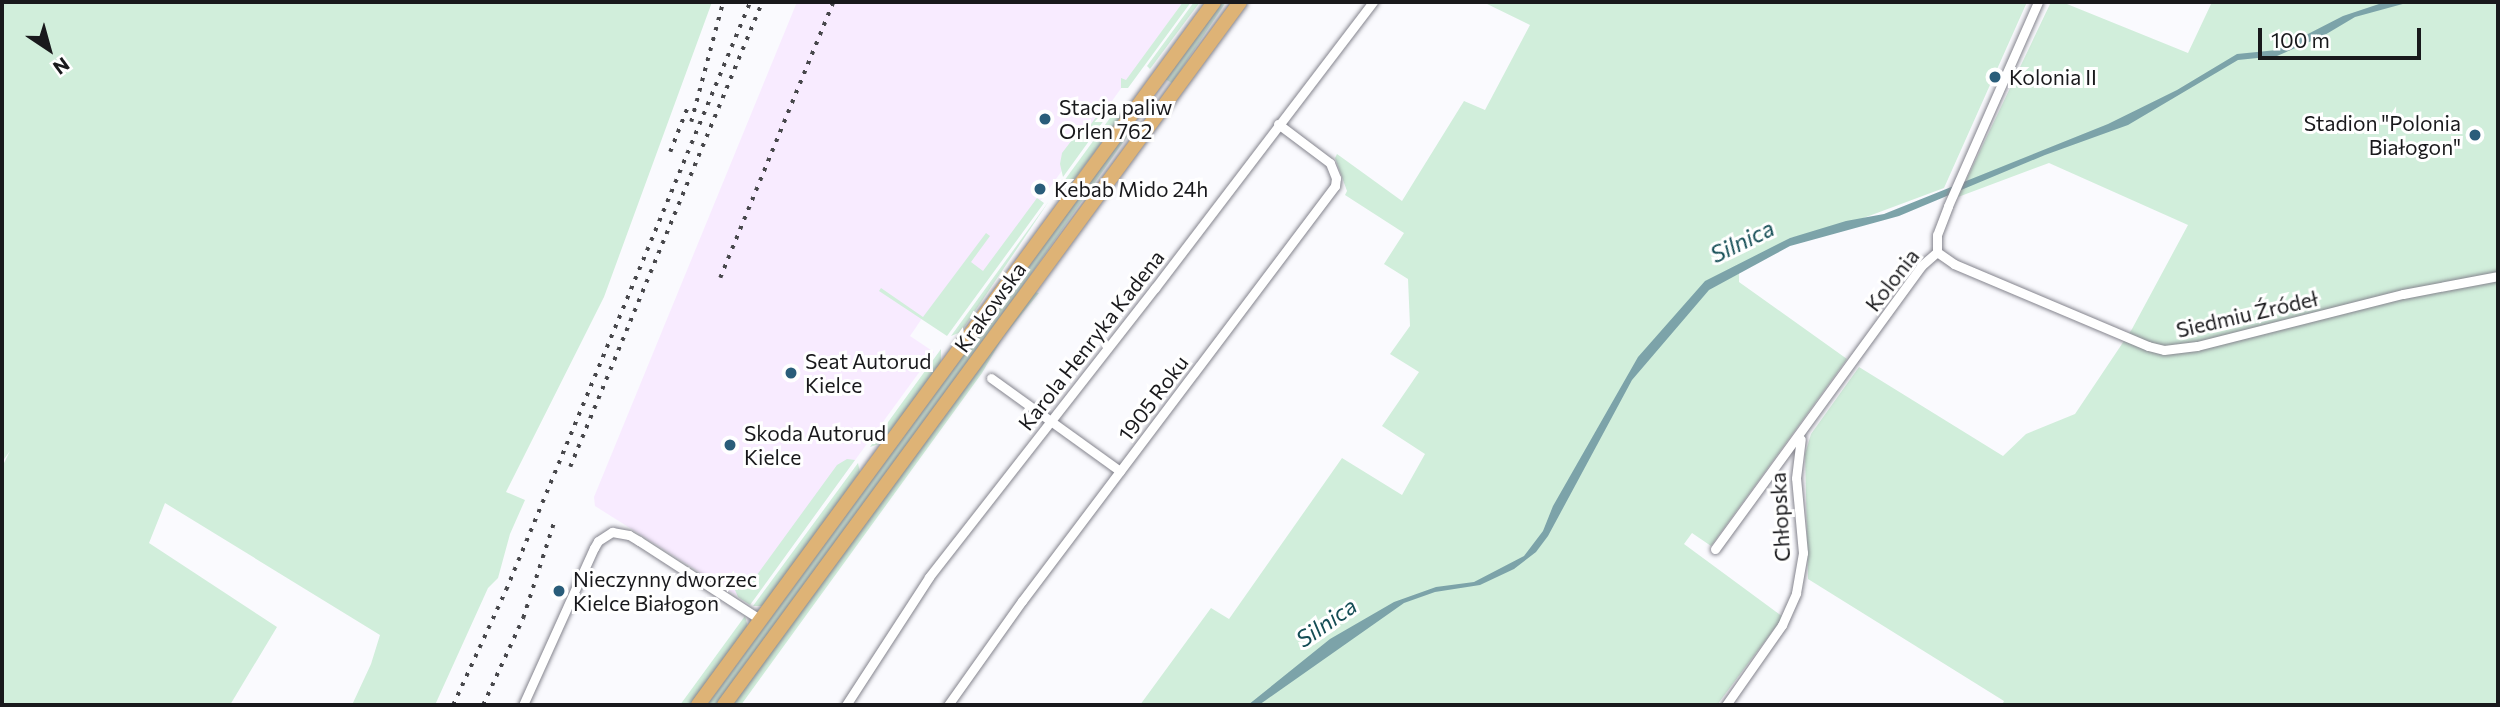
<!DOCTYPE html>
<meta charset="utf-8">
<style>
body{margin:0}
#map{position:relative;width:2500px;height:707px;overflow:hidden;background:#fafafe;font-family:Commissioner,sans-serif}
div>[style]{position:absolute}
[style*='--x']{left:calc(var(--x)*1px);top:calc(var(--y)*1px);width:calc(var(--w)*1px);rotate:calc(var(--a)*1deg)}
.commercial>*{inset:0;background:#f8ebff}
.green>*{inset:0;background:#d1eedb}
.water>*{inset:0;background:#7ca3a9}
.roads{filter:drop-shadow(0 0 2px #84848d) drop-shadow(0 0 2px #84848d)}
.minor>*{height:9px;margin:-4.5px;padding:0 4.5px;transform-origin:4.5px;border-radius:4.5px;background:#fff}
.primary>*{height:14px;margin:-7px;padding:0 7px;transform-origin:7px;border-radius:7px;background:#deb376}
.rail>*{height:3.5px;margin-top:-1.75px;transform-origin:0;background:repeating-linear-gradient(90deg,#47474b 0 3.5px,transparent 0 10.5px)}
.dots>*{width:19px;height:19px;translate:-50% -50%;box-sizing:border-box;border:4px solid #fff;border-radius:50%}
span{translate:-50% -50%;white-space:nowrap;text-align:center;line-height:1.15;-webkit-text-stroke:6px #fff;paint-order:stroke}
.poi-label{font-size:21px;color:#19191c}
.left{translate:0 -50%;text-align:left}
.right{translate:-100% -50%;text-align:right}
.street-label{font-size:21px;color:#19191c}
.water-label{font-size:23px;color:#144d55;font-style:italic}
.frame{position:absolute;inset:0;border:4px solid #19191c;pointer-events:none}
.north{position:absolute;left:14px;top:14px;width:70px;height:70px;-webkit-text-stroke:5px #fff;paint-order:stroke;rotate:144deg;font-size:19px;font-weight:700;line-height:28px;text-align:center;color:#19191c}
.north::after{content:'';display:block;margin:auto;width:24px;height:32px;background:#19191c;clip-path:polygon(50% 0,100% 100%,50% 72%,0 100%)}
.scale{position:absolute;left:2258px;top:28px;width:163px;height:32px;box-sizing:border-box;border:4px solid #19191c;border-top:0;padding-left:9px;font-size:21px;line-height:24px;white-space:nowrap;color:#19191c;-webkit-text-stroke:5px #fff;paint-order:stroke}
</style>
<div id="map">
<div class="commercial">
<i style="clip-path:polygon(797px 2px,1183px 2px,985px 278px,923px 317px,910px 336px,934px 352px,750px 604px,595px 506px,594px 497px)"></i>
</div>
<div class="green">
<i style="clip-path:polygon(2px 2px,712px 2px,604px 297px,506px 492px,525px 500px,510px 534px,498px 578px,488px 588px,435px 705px,352px 705px,371px 664px,380px 635px,165px 503px,149px 543px,277px 627px,230px 705px,2px 705px,2px 467px,10px 451px,2px 462px)"></i>
<i style="clip-path:polygon(1183px 2px,1191px 2px,1128px 88px,1121px 88px,1121px 78px,1126px 80px)"></i>
<i style="clip-path:polygon(1194px 2px,1200px 2px,1150px 69px,1147px 66px)"></i>
<i style="clip-path:polygon(1222px 2px,1226px 2px,1172px 83px,1165px 79px)"></i>
<i style="clip-path:polygon(1483px 2px,2027px 2px,1944px 188px,1834px 229px,1790px 238px,1739px 269px,1739px 282px,1847px 359px,1711px 546px,1692px 533px,1684px 544px,1783px 617px,1717px 705px,1140px 705px,1211px 608px,1229px 619px,1342px 458px,1402px 495px,1425px 454px,1382px 426px,1419px 372px,1390px 354px,1410px 326px,1408px 279px,1384px 264px,1404px 233px,1345px 195px,1347px 191px,1335px 158px,1337px 154px,1402px 201px,1464px 101px,1485px 110px,1530px 25px)"></i>
<i style="clip-path:polygon(2051px 2px,2062px 2px,2188px 53px,2212px 2px,2498px 2px,2498px 705px,2002px 705px,2004px 701px,1808px 579px,1805px 454px,1811px 434px,1859px 367px,2003px 456px,2026px 434px,2075px 414px,2132px 329px,2188px 225px,2049px 163px,1958px 197px)"></i>
<i style="clip-path:polygon(1112px 103px,1115px 105px,1063px 177px,1060px 164px,1062px 153px,1075px 136px,1086px 131px,1104px 106px)"></i>
<i style="clip-path:polygon(1118px 107px,1120px 118px,1067px 189px,1064px 181px)"></i>
<i style="clip-path:polygon(1130px 127px,1133px 128px,1017px 294px,716px 705px,707px 705px)"></i>
<i style="clip-path:polygon(1037px 198px,1044px 203px,947px 336px,879px 291px,881px 288px,923px 317px,986px 233px,990px 236px,971px 262px,983px 271px)"></i>
<i style="clip-path:polygon(1049px 201px,961px 332px,951px 336px)"></i>
<i style="clip-path:polygon(1035px 292px,1039px 293px,1003px 337px,982px 373px,741px 705px,732px 705px)"></i>
<i style="clip-path:polygon(941px 349px,941px 362px,882px 443px,870px 447px)"></i>
<i style="clip-path:polygon(847px 459px,855px 460px,750px 605px,738px 597px,735px 590px,742px 578px,751px 583px,837px 465px)"></i>
<i style="clip-path:polygon(858px 463px,860px 472px,763px 606px,753px 606px)"></i>
<i style="clip-path:polygon(745px 616px,748px 627px,690px 705px,680px 705px)"></i>
</div>
<div class="water">
<i style="clip-path:polygon(2385px 2px,2410px 2px,2355px 17px,2323px 36px,2277px 56px,2238px 60px,2128px 125px,2045px 155px,1899px 216px,1790px 246px,1709px 290px,1632px 380px,1548px 536px,1536px 552px,1514px 569px,1480px 585px,1435px 592px,1404px 603px,1259px 705px,1248px 705px,1330px 639px,1394px 602px,1436px 587px,1474px 582px,1524px 556px,1543px 531px,1553px 506px,1638px 357px,1705px 281px,1790px 238px,1846px 221px,1884px 214px,2108px 124px,2177px 90px,2237px 54px,2277px 50px,2343px 16px)"></i>
</div>
<div class="roads">
<div class="minor">
<i style="--x:1937;--y:252;--w:21;--a:35"></i>
<i style="--x:1954;--y:264;--w:211;--a:22.9"></i>
<i style="--x:2148;--y:346;--w:16;--a:14"></i>
<i style="--x:2164;--y:350;--w:33;--a:-7"></i>
<i style="--x:2197;--y:346;--w:212;--a:-14.2"></i>
<i style="--x:2403;--y:294;--w:97;--a:-10.7"></i>
<i style="--x:1937;--y:252;--w:17;--a:-90"></i>
<i style="--x:1937;--y:235;--w:31;--a:-69"></i>
<i style="--x:1948;--y:206;--w:223;--a:-66.2"></i>
<i style="--x:991;--y:378;--w:159;--a:35.8"></i>
<i style="--x:1715;--y:549;--w:350;--a:-53.9"></i>
<i style="--x:1921;--y:266;--w:21;--a:-41"></i>
<i style="--x:523;--y:705;--w:172;--a:-65.7"></i>
<i style="--x:594;--y:548;--w:8;--a:-60"></i>
<i style="--x:598;--y:541;--w:17;--a:-33"></i>
<i style="--x:612;--y:532;--w:17;--a:10"></i>
<i style="--x:629;--y:535;--w:12;--a:31"></i>
<i style="--x:639;--y:541;--w:145;--a:32.9"></i>
<i style="--x:846;--y:705;--w:153;--a:-57"></i>
<i style="--x:929;--y:577;--w:367;--a:-52"></i>
<i style="--x:1155;--y:288;--w:360;--a:-52.7"></i>
<i style="--x:948;--y:705;--w:128;--a:-54.6"></i>
<i style="--x:1022;--y:601;--w:520;--a:-52.98"></i>
<i style="--x:1335;--y:186;--w:8;--a:-83"></i>
<i style="--x:1336;--y:178;--w:16;--a:-112"></i>
<i style="--x:1330;--y:163;--w:65;--a:-143.1"></i>
<i style="--x:1726;--y:705;--w:98;--a:-55"></i>
<i style="--x:1782;--y:625;--w:35;--a:-66"></i>
<i style="--x:1796;--y:593;--w:41;--a:-80.1"></i>
<i style="--x:1803;--y:553;--w:75;--a:-95.3"></i>
<i style="--x:1796;--y:478;--w:39;--a:-83"></i>
</div>
<div class="primary">
<i style="--x:698;--y:705;--w:872;--a:-53.72"></i>
<i style="--x:724;--y:705;--w:872;--a:-53.72"></i>
</div>
</div>
<div class="rail">
<i style="--x:691;--y:122;--w:124;--a:-75.1"></i>
<i style="--x:670;--y:152;--w:49;--a:-68.6"></i>
<i style="--x:720;--y:278;--w:298;--a:-67.7"></i>
<i style="--x:570;--y:467;--w:503;--a:-67.56"></i>
<i style="--x:453;--y:705;--w:127;--a:-65.3"></i>
<i style="--x:506;--y:590;--w:637;--a:-67.46"></i>
<i style="--x:483;--y:705;--w:96;--a:-65.3"></i>
<i style="--x:523;--y:618;--w:104;--a:-72.1"></i>
</div>
<div class="dots">
<i style="left:1995px;top:77px;background:#2a5d7a"></i>
<i style="left:1045px;top:119px;background:#2a5d7a"></i>
<i style="left:2475px;top:135px;background:#2a5d7a"></i>
<i style="left:1040px;top:189px;background:#2a5d7a"></i>
<i style="left:791px;top:373px;background:#2a5d7a"></i>
<i style="left:730px;top:445px;background:#2a5d7a"></i>
<i style="left:559px;top:591px;background:#2a5d7a"></i>
</div>
<div class="poi-label">
<span class="left" style="left:2009px;top:77px">Kolonia II</span>
<span class="left" style="left:1059px;top:119px">Stacja paliw<br>Orlen 762</span>
<span class="right" style="left:2461px;top:135px">Stadion "Polonia<br>Białogon"</span>
<span class="left" style="left:1054px;top:189px">Kebab Mido 24h</span>
<span class="left" style="left:805px;top:373px">Seat Autorud<br>Kielce</span>
<span class="left" style="left:744px;top:445px">Skoda Autorud<br>Kielce</span>
<span class="left" style="left:573px;top:591px">Nieczynny dworzec<br>Kielce Białogon</span>
</div>
<div class="street-label">
<span style="left:1892px;top:280px;rotate:-52deg">Kolonia</span>
<span style="left:990px;top:307px;rotate:-54deg">Krakowska</span>
<span style="left:2247px;top:314px;rotate:-13deg">Siedmiu Źródeł</span>
<span style="left:1091px;top:340px;rotate:-52deg">Karola Henryka Kadena</span>
<span style="left:1153px;top:398px;rotate:-53deg">1905 Roku</span>
<span style="left:1780px;top:517px;rotate:-93deg">Chłopska</span>
</div>
<div class="water-label">
<span style="left:1742px;top:241px;rotate:-26deg">Silnica</span>
<span style="left:1326px;top:622px;rotate:-35deg">Silnica</span>
</div>
<div class="frame"></div>
<div class="north">N</div>
<div class="scale">100 m</div>
</div>
